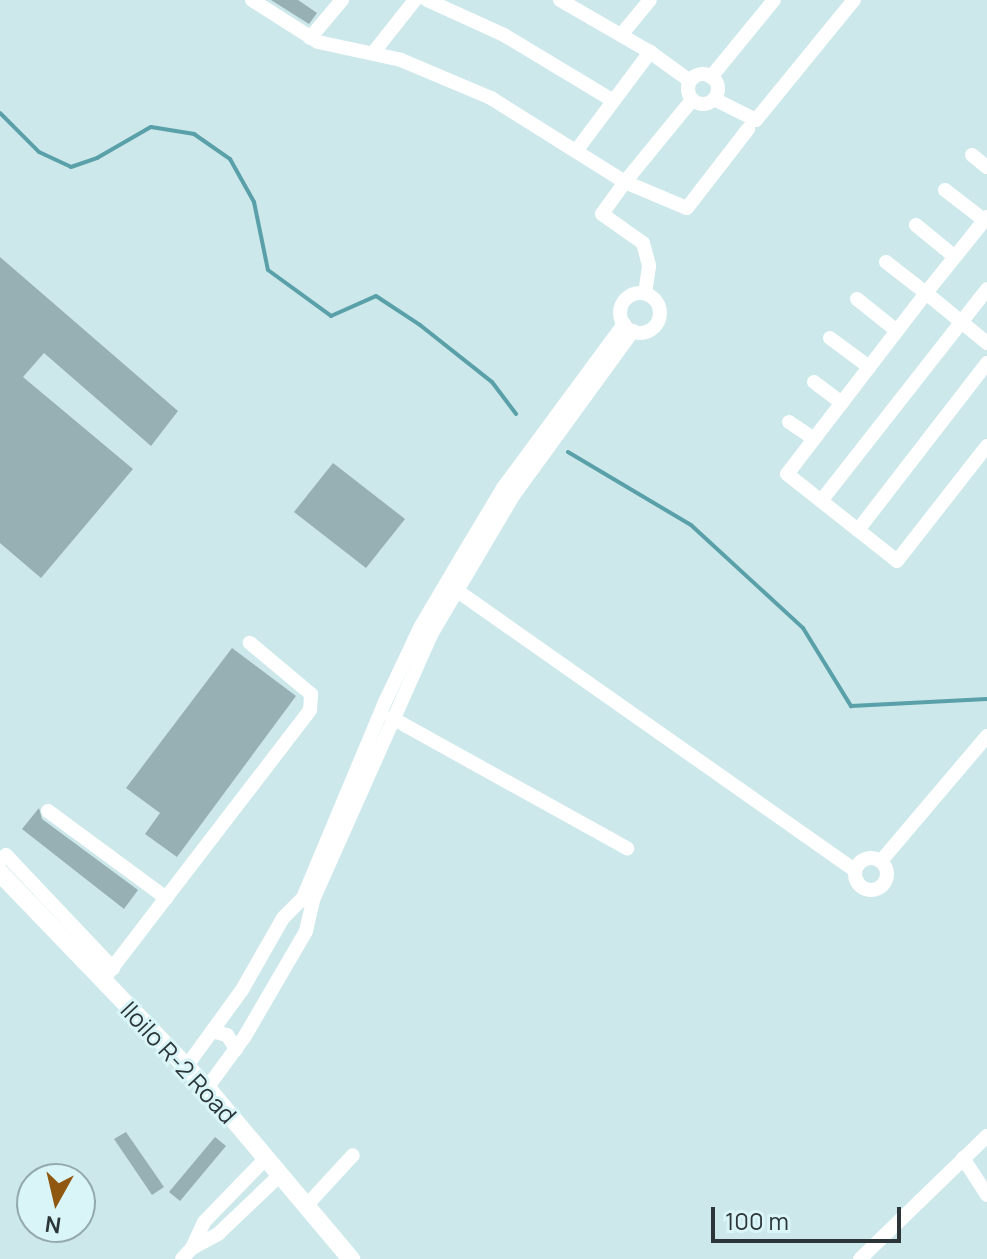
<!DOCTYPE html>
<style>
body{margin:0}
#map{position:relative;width:987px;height:1259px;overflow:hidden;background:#cce8eb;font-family:Manrope,sans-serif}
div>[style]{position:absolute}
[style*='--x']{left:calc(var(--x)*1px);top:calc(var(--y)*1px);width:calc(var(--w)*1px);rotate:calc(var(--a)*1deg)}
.stream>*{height:4px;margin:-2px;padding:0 2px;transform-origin:2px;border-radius:2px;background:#5aa0a9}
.building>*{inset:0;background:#96b0b3}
.minor>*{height:14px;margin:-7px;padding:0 7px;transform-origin:7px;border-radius:7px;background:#fff}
.minor>.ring{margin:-7px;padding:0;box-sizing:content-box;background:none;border:14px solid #fff;border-radius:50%}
.major>*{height:18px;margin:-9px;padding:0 9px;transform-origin:9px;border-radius:9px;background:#fff}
span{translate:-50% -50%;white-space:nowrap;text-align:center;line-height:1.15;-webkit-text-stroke:6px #d9f5f8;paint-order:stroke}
.street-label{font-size:24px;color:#2c3638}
.north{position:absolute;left:16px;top:1163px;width:80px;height:80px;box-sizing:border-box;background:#d9f5f8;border:2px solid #94a9ab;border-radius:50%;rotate:188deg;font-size:22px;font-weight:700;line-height:32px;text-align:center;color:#2c3638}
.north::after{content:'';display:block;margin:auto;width:28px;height:36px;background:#8f570f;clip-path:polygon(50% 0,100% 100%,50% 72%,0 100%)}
.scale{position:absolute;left:711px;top:1207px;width:190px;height:36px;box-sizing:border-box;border:4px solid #2c3638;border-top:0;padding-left:10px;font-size:24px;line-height:28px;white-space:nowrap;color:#2c3638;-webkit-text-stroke:6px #d9f5f8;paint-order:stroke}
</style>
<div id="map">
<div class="stream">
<i style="--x:0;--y:113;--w:55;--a:45"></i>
<i style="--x:39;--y:152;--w:35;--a:25"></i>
<i style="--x:71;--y:167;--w:28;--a:-19"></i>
<i style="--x:97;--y:158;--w:62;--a:-29.9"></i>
<i style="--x:151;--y:127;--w:44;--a:9.2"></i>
<i style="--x:194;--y:134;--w:44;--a:34.8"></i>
<i style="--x:230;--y:159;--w:49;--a:60.8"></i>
<i style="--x:254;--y:202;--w:69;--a:78.4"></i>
<i style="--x:268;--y:270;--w:78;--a:36.1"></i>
<i style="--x:331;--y:316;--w:49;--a:-24"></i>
<i style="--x:376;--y:296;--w:53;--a:33.4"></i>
<i style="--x:420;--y:325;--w:92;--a:38.4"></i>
<i style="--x:492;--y:382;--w:40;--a:53"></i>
<i style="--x:568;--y:452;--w:143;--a:30.7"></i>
<i style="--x:691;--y:525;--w:152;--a:42.6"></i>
<i style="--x:803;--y:628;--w:92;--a:58.4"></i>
<i style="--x:851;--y:706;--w:136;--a:-2.9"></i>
</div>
<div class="building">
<i style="clip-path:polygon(271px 0,298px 0,317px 13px,309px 24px)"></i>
<i style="clip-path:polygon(0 257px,178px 411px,151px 446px,44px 353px,23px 377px,133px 469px,41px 578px,0 543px)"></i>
<i style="clip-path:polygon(333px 463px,405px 519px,366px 568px,294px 512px)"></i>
<i style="clip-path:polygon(232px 648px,296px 696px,177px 857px,145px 834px,160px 813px,126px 788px)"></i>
<i style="clip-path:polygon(39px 808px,42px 819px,138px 890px,124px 909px,22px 829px)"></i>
<i style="clip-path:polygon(126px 1132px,164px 1187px,152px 1195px,114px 1139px)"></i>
<i style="clip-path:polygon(215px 1137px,226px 1146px,180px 1201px,169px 1192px)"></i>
</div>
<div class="minor">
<i style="--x:252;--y:0;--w:78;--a:32.5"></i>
<i style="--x:318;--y:42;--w:85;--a:12.2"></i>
<i style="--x:401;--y:60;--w:98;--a:22.9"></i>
<i style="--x:491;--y:98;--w:158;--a:32.1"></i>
<i style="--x:625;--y:182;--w:39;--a:126"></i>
<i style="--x:602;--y:214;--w:50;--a:35.3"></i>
<i style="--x:643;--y:243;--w:24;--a:75"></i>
<i style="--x:649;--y:266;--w:27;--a:98"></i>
<i style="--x:427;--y:0;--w:85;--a:24.4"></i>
<i style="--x:504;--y:35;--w:126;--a:31"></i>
<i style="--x:560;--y:0;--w:104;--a:30"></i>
<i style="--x:650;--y:52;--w:49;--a:35.9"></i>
<i style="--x:621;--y:35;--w:45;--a:-50.4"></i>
<i style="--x:310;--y:38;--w:50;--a:-49.9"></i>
<i style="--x:373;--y:53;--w:68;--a:-51.6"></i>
<i class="ring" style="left:688px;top:74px;width:16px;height:16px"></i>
<i style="--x:711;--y:77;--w:99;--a:-50.7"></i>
<i style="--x:714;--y:99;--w:47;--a:26.6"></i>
<i style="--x:756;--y:120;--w:155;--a:-50.8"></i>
<i style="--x:692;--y:100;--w:106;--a:129.3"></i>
<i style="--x:625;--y:182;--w:67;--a:22.8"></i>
<i style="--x:687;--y:208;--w:100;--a:-52.3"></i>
<i style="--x:576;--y:151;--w:124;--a:-53.2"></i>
<i style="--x:972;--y:155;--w:19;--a:39"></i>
<i style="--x:945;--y:190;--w:49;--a:37.6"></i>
<i style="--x:987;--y:217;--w:97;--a:128.8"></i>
<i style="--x:926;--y:293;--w:79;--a:39.3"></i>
<i style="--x:916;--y:225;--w:50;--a:39.4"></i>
<i style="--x:886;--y:262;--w:51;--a:37.8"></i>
<i style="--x:926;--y:293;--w:228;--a:127.5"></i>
<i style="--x:787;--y:474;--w:140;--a:38.3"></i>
<i style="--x:897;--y:561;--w:146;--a:-52"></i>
<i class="ring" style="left:620px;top:293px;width:26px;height:26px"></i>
<i style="--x:857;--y:299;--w:51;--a:38.7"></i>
<i style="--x:830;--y:338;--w:49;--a:36.6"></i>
<i style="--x:814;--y:382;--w:35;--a:37"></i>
<i style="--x:789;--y:422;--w:30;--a:34"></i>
<i style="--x:821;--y:501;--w:269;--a:-51.9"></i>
<i style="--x:858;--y:530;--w:211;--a:-52.3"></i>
<i style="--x:449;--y:585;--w:496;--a:35.1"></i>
<i style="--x:392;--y:718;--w:269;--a:29"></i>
<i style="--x:48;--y:811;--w:147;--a:36.4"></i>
<i class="ring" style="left:855px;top:858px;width:18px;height:18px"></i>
<i style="--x:0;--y:861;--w:8;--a:-45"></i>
<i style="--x:6;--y:855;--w:156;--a:46.6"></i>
<i style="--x:881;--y:861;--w:164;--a:-49.7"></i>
<i style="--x:103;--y:980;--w:340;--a:-52.5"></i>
<i style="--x:310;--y:710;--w:16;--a:-86"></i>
<i style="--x:311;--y:694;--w:80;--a:-140.1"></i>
<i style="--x:212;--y:1031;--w:16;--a:15"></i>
<i style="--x:227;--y:1035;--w:17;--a:57"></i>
<i style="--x:186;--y:1067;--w:95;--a:-54"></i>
<i style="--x:242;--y:990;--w:83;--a:-60.3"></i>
<i style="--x:283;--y:918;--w:28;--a:-45"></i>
<i style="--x:303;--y:898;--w:215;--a:-67.3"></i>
<i style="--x:386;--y:700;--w:82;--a:-64.7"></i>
<i style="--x:421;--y:626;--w:79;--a:-59.5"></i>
<i style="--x:461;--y:558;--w:82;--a:-59"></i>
<i style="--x:503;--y:488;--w:204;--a:-53.6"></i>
<i style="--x:207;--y:1088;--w:64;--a:-53.8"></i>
<i style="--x:245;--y:1036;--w:121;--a:-59.8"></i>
<i style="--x:306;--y:931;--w:32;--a:-77"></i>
<i style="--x:313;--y:900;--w:292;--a:-66"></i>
<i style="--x:432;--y:633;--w:159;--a:-59.4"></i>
<i style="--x:513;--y:496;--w:204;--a:-54"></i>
<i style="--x:963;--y:1158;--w:44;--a:57"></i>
<i style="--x:306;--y:1206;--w:69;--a:-47.3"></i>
<i style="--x:192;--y:1248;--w:29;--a:-65"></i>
<i style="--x:204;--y:1222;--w:89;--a:-45.9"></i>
<i style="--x:182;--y:1259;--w:15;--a:-48"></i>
<i style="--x:192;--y:1248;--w:30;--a:-28"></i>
<i style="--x:218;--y:1234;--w:86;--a:-43.6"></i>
<i style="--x:860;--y:1259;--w:177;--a:-44.1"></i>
</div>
<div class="major">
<i style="--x:0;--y:873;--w:298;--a:46.1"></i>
<i style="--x:207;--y:1088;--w:224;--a:49.9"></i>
</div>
<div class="street-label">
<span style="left:179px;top:1062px;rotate:47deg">Iloilo R-2 Road</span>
</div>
<div class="north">N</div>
<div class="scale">100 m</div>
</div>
